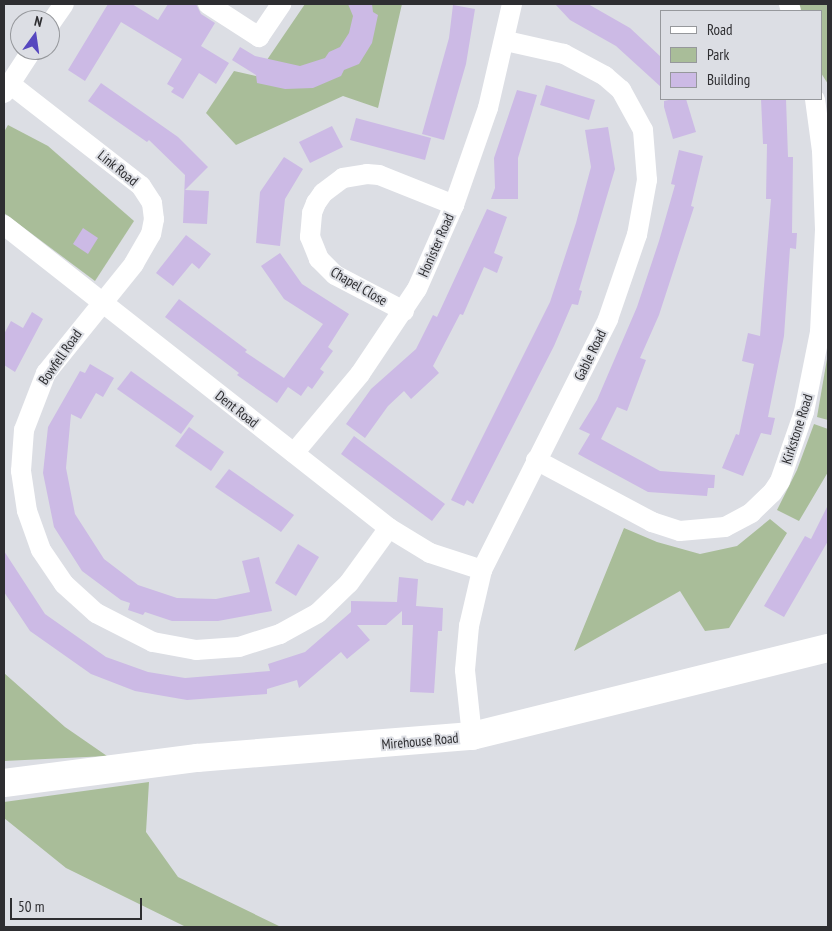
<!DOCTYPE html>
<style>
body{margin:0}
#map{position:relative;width:832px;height:931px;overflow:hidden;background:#dcdee4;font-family:"PT Sans Narrow",sans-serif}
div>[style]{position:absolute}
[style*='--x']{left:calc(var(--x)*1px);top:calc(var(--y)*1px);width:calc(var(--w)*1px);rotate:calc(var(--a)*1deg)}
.green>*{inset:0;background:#a9bd99}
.building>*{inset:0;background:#ccbae5}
.street>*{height:20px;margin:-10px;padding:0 10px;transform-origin:10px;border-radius:10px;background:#fff}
.secondary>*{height:28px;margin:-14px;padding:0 14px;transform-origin:14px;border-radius:14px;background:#fff}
span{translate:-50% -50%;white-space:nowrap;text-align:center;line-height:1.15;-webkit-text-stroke:4px #dcdee4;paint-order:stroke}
.street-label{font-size:14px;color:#2e2e31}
.frame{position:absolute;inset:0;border:5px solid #2e2e31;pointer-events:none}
.legend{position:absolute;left:660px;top:10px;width:162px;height:90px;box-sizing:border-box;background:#dcdee4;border:1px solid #96989c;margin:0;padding:6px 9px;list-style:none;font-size:15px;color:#2e2e31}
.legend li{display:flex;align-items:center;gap:10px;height:25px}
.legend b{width:25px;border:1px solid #96989c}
.north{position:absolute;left:10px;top:10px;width:50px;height:50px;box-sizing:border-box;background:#dcdee4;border:1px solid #96989c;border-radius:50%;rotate:14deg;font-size:14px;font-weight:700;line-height:20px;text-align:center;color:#2e2e31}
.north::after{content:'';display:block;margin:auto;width:18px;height:22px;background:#5647bf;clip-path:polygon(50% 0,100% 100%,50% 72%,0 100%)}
.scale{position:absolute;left:10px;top:898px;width:132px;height:22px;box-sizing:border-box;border:2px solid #2e2e31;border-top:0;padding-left:6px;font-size:15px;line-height:18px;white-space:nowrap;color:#2e2e31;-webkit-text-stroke:4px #dcdee4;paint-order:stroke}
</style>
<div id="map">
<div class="green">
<i style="clip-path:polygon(305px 4px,402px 4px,378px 108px,343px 96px,236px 145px,206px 113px,234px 71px,256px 76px)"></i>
<i style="clip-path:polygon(797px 4px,828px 4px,828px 84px,821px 73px,821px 11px,799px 11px)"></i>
<i style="clip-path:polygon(8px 125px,48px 146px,134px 221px,95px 281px,4px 213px,4px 132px)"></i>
<i style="clip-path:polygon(828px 353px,828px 420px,817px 417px)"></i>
<i style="clip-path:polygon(814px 424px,828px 429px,828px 472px,799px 521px,777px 510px,797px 470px)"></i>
<i style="clip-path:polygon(770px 519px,787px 533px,729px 628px,705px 631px,680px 591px,574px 651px,624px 528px,657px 542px,700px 554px,737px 546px)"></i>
<i style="clip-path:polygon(4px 673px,65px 727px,107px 756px,4px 761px)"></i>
<i style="clip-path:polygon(149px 782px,146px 832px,178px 877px,281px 927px,186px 927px,66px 868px,4px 818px,4px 802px)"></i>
</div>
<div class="building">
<i style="clip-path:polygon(108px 4px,132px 4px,158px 20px,168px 4px,196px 4px,201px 14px,215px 23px,201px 46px,229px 63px,216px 84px,199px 73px,183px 99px,171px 92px,174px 88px,167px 84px,182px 59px,121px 22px,85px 81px,68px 70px)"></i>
<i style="clip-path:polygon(348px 4px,372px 4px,373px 12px,378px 15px,372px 43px,359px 64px,344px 70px,341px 76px,313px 88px,285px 89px,257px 83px,256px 75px,232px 60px,240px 47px,255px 56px,300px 66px,325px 58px,329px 52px,340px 47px,349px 33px,353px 16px)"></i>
<i style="clip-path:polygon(555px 4px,588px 4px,630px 28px,661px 57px,661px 87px,616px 46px,570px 20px)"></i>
<i style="clip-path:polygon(453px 5px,475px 9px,466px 64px,444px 140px,422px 134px,449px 38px)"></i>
<i style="clip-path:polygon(101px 83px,178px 137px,208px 167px,185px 190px,209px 191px,207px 224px,183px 223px,185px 175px,149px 140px,147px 142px,88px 101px)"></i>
<i style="clip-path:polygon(546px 85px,595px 100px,589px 120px,540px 105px)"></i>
<i style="clip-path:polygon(517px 90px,537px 95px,518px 158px,518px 199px,491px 199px,495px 188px,494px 158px)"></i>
<i style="clip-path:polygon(673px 99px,686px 99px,696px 132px,673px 139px,664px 107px,664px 101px)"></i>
<i style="clip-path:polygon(761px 99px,786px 99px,788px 157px,793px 157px,792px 233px,797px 233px,796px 249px,790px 248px,784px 336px,768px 417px,775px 418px,771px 435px,761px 433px,743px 476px,722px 468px,736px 434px,739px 435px,754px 364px,742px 361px,748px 333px,760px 336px,771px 199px,766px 199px,767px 144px,763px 144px)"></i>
<i style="clip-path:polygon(356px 118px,431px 138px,425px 160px,350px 140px)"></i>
<i style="clip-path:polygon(332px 126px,343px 147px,310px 163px,299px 142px)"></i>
<i style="clip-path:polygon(608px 127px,615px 169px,579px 290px,582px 291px,578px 305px,572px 304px,554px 346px,473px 504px,467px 500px,464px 506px,451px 500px,550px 302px,576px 223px,591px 167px,585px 130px)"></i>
<i style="clip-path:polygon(679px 150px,703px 156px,691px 206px,694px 207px,659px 315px,640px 358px,646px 360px,627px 411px,617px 407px,601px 439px,660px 471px,715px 475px,714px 488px,708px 488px,707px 496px,648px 492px,578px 454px,590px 434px,579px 429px,597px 400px,637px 307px,659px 241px,675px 185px,671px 184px)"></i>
<i style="clip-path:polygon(284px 157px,303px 169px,285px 199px,280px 246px,256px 243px,260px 192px)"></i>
<i style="clip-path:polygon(487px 209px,507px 217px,494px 253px,503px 257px,497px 273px,484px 267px,463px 315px,460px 314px,433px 366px,439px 373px,411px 399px,404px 391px,388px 406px,365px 438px,346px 424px,371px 389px,416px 349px,433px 315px,437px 317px)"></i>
<i style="clip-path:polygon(83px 228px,98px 238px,88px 254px,73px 244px)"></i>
<i style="clip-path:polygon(186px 235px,211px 254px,199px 269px,192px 263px,173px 286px,156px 273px)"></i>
<i style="clip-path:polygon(280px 253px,302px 284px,349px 314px,328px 347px,333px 351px,320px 369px,324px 372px,312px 389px,308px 386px,301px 396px,288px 387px,277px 403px,237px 375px,239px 373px,165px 317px,179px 299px,247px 350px,245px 352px,284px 378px,323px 324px,284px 299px,261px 266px)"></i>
<i style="clip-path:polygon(32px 312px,43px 319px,15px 372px,4px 365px,4px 334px,11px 321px,23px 328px)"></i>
<i style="clip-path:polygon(90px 364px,114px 378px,103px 397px,96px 393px,81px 419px,71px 414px,66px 468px,75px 514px,104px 559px,138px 585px,177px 598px,216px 599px,250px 592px,242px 561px,259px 557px,272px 611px,218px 621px,172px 621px,145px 612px,143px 615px,128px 610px,130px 603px,121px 600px,82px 571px,54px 527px,43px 473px,48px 427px,80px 371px,85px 373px)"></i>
<i style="clip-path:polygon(131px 371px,194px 416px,181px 434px,117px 389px)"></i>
<i style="clip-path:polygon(189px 427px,224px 452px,211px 471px,175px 446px)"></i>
<i style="clip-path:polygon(354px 436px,445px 504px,432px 521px,341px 454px)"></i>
<i style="clip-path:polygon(229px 469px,294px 515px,281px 532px,215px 487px)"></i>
<i style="clip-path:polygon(828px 505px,828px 541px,784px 617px,764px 606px,805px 536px,811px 539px)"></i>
<i style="clip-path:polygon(298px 544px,319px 557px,296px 596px,275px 583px)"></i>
<i style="clip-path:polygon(4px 551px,45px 614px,106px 657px,148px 672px,185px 678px,270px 671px,268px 664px,305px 652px,351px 612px,351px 601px,397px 602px,399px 577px,418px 579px,416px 606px,443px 608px,442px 631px,438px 631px,434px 693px,410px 692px,413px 625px,402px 625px,402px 611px,386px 625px,357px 625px,370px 640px,347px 659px,341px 652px,299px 688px,297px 680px,267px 689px,267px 694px,187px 700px,135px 691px,91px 674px,30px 631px,4px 592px)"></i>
</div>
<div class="street">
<i style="--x:208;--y:4;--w:61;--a:32.9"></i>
<i style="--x:259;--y:37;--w:40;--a:-56"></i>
<i style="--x:789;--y:4;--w:7;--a:74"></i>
<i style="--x:50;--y:24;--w:24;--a:-55"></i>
<i style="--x:10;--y:84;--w:166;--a:37.9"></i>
<i style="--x:141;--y:186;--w:20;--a:57"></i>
<i style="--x:152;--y:203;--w:16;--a:83"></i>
<i style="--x:154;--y:219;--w:15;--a:101"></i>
<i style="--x:151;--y:234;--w:34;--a:120"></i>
<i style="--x:134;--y:264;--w:140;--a:128.9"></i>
<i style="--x:46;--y:373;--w:61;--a:111.1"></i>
<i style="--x:24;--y:430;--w:41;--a:94.2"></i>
<i style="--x:21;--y:471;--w:40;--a:81.5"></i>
<i style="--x:27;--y:511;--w:41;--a:70.3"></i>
<i style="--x:41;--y:550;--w:41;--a:55.9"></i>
<i style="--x:64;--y:584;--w:43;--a:42.2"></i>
<i style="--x:96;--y:613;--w:64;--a:27"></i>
<i style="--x:153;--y:642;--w:44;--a:10.5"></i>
<i style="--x:196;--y:650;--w:43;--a:-4"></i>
<i style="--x:239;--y:647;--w:43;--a:-17.6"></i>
<i style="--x:280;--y:634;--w:43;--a:-28.9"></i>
<i style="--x:318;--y:613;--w:43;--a:-44.1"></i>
<i style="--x:349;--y:583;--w:68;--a:-54"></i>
<i style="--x:4;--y:93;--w:51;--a:-56.9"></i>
<i style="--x:4;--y:225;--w:490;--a:38.2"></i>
<i style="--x:389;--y:528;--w:48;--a:31.4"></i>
<i style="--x:430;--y:553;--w:55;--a:18.1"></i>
<i style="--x:404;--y:311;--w:78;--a:-152.4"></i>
<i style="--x:335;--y:275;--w:23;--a:-135"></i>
<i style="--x:319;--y:259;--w:24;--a:-112"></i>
<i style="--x:310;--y:237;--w:24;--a:-85"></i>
<i style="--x:312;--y:213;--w:11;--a:-68"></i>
<i style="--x:316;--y:203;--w:12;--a:-55"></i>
<i style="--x:323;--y:193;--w:25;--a:-37"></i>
<i style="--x:343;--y:178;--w:24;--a:-9"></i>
<i style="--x:367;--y:174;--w:12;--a:5"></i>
<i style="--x:379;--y:175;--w:81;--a:21.8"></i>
<i style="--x:294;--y:453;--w:103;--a:-50.1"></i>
<i style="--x:360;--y:374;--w:102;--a:-56.2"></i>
<i style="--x:417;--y:289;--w:92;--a:-66.2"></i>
<i style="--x:454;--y:205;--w:103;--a:-70.7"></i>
<i style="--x:488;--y:108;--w:107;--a:-77"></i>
<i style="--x:536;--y:460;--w:132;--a:28.1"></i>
<i style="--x:652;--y:522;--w:29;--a:18"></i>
<i style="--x:680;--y:531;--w:45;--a:-5.1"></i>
<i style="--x:725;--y:527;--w:30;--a:-28"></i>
<i style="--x:751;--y:513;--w:29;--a:-44"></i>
<i style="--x:772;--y:493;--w:14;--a:-56"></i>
<i style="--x:780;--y:481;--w:73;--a:-70.8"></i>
<i style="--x:804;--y:412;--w:82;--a:-78.7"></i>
<i style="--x:820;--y:332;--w:103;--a:-87.2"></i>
<i style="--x:825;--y:229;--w:78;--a:-92.2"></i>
<i style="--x:822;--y:151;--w:52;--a:-97.7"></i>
<i style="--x:472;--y:736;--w:66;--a:-96.1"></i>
<i style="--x:465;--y:670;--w:44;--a:-84.8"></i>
<i style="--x:469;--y:626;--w:57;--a:-76.9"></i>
<i style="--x:482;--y:570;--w:281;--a:-63.3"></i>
<i style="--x:608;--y:319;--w:89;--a:-71"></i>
<i style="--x:637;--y:235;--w:56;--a:-79.7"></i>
<i style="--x:647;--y:180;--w:50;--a:-94.6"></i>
<i style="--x:643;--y:130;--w:46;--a:-118.8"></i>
<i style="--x:621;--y:90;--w:21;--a:-139"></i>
<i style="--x:605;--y:76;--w:47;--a:-151.8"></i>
<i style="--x:564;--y:54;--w:59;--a:-167.4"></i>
</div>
<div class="secondary">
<i style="--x:4;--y:783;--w:195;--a:-7.4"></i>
<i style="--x:197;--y:758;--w:276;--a:-4.6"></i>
<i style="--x:472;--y:736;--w:367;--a:-13.9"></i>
</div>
<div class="street-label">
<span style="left:118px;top:168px;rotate:39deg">Link Road</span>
<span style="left:436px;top:245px;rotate:-66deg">Honister Road</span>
<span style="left:359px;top:286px;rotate:30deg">Chapel Close</span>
<span style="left:590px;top:355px;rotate:-64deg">Gable Road</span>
<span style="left:60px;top:357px;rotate:-55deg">Bowfell Road</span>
<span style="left:237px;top:409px;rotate:38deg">Dent Road</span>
<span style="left:797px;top:429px;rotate:-72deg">Kirkstone Road</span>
<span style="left:420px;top:741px;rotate:-5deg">Mirehouse Road</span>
</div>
<div class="frame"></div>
<ul class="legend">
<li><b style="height:6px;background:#fff"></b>Road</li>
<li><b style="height:14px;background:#a9bd99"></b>Park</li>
<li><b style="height:14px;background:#ccbae5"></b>Building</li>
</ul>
<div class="north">N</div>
<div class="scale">50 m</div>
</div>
